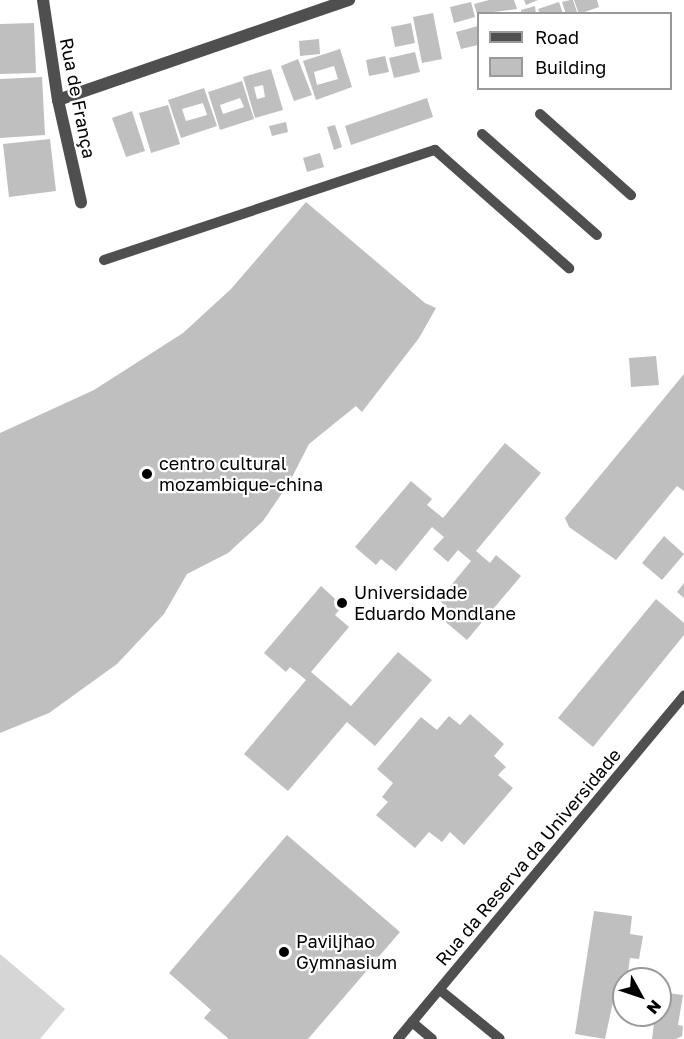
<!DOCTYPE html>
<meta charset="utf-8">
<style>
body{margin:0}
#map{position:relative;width:684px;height:1039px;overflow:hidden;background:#fff;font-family:"Golos Text",sans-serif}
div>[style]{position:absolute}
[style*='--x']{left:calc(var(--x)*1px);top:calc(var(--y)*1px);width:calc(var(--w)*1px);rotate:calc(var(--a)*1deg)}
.green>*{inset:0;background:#d6d6d6}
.building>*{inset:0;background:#bfbfbf}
.service>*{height:10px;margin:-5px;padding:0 5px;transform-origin:5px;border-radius:5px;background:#4f4f4f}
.minor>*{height:12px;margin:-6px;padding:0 6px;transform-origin:6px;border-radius:6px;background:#4f4f4f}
.dots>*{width:16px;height:16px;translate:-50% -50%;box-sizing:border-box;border:3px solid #fff;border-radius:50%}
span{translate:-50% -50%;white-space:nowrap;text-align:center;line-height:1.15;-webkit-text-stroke:4.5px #fff;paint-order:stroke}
.street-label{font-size:18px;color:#000}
.poi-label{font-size:18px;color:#000}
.left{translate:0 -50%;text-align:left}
.legend{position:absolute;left:477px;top:12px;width:195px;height:78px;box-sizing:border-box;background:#fff;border:2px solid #999;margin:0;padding:8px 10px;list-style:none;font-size:18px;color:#000}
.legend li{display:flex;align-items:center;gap:12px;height:30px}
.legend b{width:30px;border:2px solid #999}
.north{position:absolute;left:612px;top:967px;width:60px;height:60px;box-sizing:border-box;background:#fff;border:2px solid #999;border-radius:50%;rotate:130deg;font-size:16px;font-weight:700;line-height:24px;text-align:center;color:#000}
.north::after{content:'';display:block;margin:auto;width:21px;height:27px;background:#000;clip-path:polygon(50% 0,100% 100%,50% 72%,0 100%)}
</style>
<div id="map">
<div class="green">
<i style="clip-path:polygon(0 954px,65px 1009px,40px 1039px,0 1039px)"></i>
</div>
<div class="building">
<i style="clip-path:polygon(489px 0,514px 0,517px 9px,477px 14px,474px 4px)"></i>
<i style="clip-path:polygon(524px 0,538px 0,526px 5px)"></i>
<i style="clip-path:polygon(570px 0,573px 0,577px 12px,566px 14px,562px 2px)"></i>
<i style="clip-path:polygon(574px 0,597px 0,599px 7px,579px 14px)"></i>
<i style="clip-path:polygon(471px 2px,475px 17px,454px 23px,450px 7px)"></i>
<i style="clip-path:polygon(559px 2px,563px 14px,540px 14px,538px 9px)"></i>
<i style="clip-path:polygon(535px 6px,536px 14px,521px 14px,521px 10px)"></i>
<i style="clip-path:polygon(433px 13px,442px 59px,422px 63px,413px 17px)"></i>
<i style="clip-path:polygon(34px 23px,36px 73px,0 74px,0 24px)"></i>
<i style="clip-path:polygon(411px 23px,415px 43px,395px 47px,391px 27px)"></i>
<i style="clip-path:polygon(478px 26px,478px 45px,461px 49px,456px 32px)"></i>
<i style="clip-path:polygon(319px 39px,320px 54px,300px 56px,299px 41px)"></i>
<i style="clip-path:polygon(evenodd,340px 49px,352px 87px,316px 100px,303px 61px,340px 49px,334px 66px,338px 79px,317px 85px,314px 72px,334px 66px)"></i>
<i style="clip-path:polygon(415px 52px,420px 72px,394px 78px,389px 58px)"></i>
<i style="clip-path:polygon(385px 56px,389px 72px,369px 76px,366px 60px)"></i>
<i style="clip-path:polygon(298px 59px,312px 95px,294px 101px,281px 66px)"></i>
<i style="clip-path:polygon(evenodd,271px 69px,283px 110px,255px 118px,243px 77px,271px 69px,263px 85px,265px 97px,257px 99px,254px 87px,263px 85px)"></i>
<i style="clip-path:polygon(42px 77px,45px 135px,0 138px,0 79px)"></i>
<i style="clip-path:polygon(evenodd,242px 81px,254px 119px,220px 130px,208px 92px,242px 81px,240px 98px,244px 107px,223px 114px,220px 105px,240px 98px)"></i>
<i style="clip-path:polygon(evenodd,204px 88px,217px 126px,181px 138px,168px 100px,204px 88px,203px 103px,207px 115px,186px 121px,182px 109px,203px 103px)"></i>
<i style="clip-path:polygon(427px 98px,433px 117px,351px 145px,345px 126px)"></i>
<i style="clip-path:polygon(168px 105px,180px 144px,151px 153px,139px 113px)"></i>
<i style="clip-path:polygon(132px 111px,145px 151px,126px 157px,112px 118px)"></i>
<i style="clip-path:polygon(286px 122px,288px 132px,272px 136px,269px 126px)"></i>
<i style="clip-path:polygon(335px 125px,342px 147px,334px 150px,327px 127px)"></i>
<i style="clip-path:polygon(50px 139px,56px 191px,9px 197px,3px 144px)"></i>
<i style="clip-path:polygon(320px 153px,324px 167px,307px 172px,303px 158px)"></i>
<i style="clip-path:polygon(306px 202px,425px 303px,436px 308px,419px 338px,362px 412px,356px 406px,309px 444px,289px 483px,263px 521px,228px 553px,187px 574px,164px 614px,117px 664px,49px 713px,0 733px,0 433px,94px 390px,183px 333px,231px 289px)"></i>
<i style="clip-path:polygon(656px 356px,659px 385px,631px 387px,629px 358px)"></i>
<i style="clip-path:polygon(684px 374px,684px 491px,677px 486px,616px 560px,569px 527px,565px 518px)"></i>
<i style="clip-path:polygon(505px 443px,541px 473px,476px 551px,490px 563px,496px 555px,521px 576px,467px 640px,441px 618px,449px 609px,439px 600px,471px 561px,458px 550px,448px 562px,433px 549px,444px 537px,432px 527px,396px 571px,381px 559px,376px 565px,355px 547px,411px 481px,432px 499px,427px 505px,443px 518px)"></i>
<i style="clip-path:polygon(664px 536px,684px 554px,662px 580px,642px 563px)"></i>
<i style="clip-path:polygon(684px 583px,684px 598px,677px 592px)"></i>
<i style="clip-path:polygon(321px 586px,343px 606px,335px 615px,349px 627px,311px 672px,351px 706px,398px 652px,432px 680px,375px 746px,347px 722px,288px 791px,244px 754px,306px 680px,290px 667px,286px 672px,264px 653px)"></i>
<i style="clip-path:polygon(656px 599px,684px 623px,684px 635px,593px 747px,558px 718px)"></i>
<i style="clip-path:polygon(470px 714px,504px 744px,494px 756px,506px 767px,498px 775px,513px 788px,464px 845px,450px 832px,442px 842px,429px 832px,415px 848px,376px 815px,388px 802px,382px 797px,393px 783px,377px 769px,421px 717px,437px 730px,449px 716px,460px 725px)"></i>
<i style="clip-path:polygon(287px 835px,400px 932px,308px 1039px,229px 1039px,204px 1018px,211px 1010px,169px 973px)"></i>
<i style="clip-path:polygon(594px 911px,632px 916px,630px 934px,643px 936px,639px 959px,630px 958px,627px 979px,618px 979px,605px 1039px,575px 1034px)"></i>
<i style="clip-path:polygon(660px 992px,683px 995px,678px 1025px,683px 1026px,682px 1036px,676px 1039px,652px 1039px,655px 1015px,660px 1015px)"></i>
</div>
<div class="service">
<i style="--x:540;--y:114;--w:122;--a:41.7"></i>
<i style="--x:482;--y:134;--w:153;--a:41.3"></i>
<i style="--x:104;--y:260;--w:349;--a:-18.4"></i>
<i style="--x:435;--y:150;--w:179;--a:41.4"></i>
<i style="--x:440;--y:990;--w:77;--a:39.2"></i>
<i style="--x:412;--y:1022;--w:26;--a:40"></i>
<i style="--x:398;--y:1039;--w:447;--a:-50.2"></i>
</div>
<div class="minor">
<i style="--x:43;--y:0;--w:101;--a:81.5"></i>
<i style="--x:58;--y:100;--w:105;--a:77.3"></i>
<i style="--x:58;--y:100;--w:308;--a:-19"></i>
</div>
<div class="dots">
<i style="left:147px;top:474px;background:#000"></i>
<i style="left:342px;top:603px;background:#000"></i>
<i style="left:284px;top:952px;background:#000"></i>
</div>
<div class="street-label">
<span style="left:78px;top:98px;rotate:79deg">Rua de França</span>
<span style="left:528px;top:857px;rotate:-50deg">Rua da Reserva da Universidade</span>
</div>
<div class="poi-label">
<span class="left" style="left:159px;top:474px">centro cultural<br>mozambique-china</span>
<span class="left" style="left:354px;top:603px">Universidade<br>Eduardo Mondlane</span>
<span class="left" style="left:296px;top:952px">Paviljhao<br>Gymnasium</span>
</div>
<ul class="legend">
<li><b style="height:8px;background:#4f4f4f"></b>Road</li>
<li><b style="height:16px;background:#bfbfbf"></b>Building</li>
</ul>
<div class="north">N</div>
</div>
